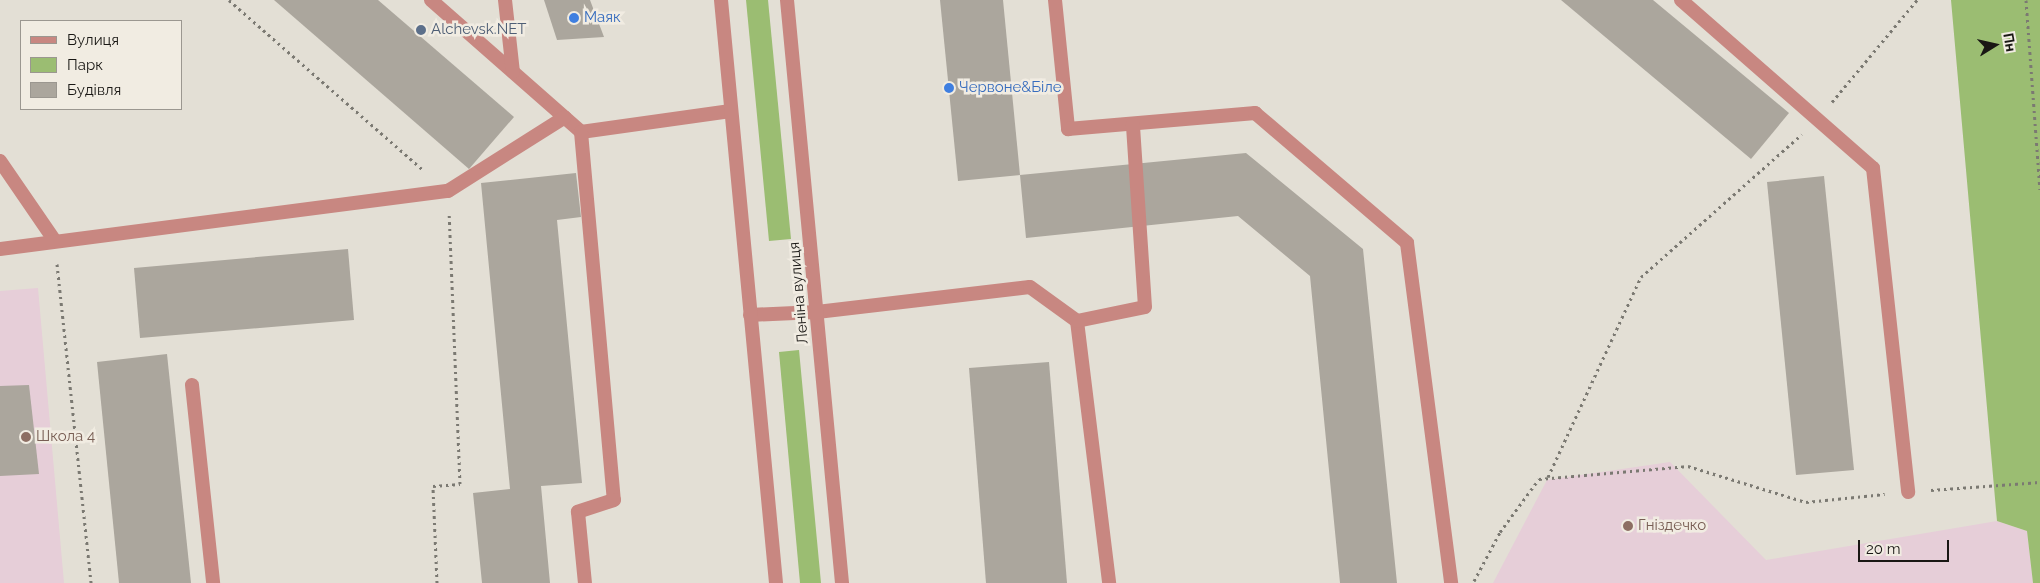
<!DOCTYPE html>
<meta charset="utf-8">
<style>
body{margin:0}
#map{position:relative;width:2040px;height:583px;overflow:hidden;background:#e3dfd5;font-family:Raleway,sans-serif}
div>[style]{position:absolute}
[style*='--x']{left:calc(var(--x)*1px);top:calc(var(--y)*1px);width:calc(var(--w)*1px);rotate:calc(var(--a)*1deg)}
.education>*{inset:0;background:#e6ced8}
.green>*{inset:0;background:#9bbd72}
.building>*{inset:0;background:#aba69d}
.path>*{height:3px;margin-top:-1.5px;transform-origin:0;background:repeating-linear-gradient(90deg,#7b7972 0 2.5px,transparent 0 6.5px)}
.service>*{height:14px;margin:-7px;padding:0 7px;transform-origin:7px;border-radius:7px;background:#c88781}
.tertiary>*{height:14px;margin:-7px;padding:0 7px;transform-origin:7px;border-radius:7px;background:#c88781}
.dots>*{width:14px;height:14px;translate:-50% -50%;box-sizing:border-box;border:2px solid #f1ece2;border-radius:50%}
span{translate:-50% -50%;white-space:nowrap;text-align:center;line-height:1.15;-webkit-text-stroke:5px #f1ece2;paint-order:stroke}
.shop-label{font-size:15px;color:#366cbe}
.left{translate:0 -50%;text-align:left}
.service-label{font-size:15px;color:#4e5e75}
.street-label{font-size:15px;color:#191714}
.education-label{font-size:15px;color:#785e54}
.legend{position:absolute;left:20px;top:20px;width:162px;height:90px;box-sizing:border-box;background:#f1ece2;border:1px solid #9b9790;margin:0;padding:6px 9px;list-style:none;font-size:15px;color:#191714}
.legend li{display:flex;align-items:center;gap:10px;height:25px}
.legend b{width:25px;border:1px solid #9b9790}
.north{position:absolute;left:1970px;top:20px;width:50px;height:50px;-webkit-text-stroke:4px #f1ece2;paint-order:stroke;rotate:80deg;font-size:14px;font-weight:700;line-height:20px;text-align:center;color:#191714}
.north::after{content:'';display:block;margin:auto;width:18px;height:22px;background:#191714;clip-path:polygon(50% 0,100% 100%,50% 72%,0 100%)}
.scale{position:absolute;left:1858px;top:540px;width:91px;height:22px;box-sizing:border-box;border:2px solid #191714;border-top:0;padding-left:6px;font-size:15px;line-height:18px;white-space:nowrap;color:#191714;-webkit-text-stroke:4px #f1ece2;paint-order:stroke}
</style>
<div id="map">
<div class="education">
<i style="clip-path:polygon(38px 288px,64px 583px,0 583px,0 291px)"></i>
<i style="clip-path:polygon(1670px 462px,1766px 560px,1997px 521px,2027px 531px,2033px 583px,1493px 583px,1547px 480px)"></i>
</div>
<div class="green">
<i style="clip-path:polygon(746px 0,768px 0,791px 239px,769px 241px)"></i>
<i style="clip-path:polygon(1951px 0,2040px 0,2040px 583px,2033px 583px,2027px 531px,1997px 521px)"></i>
<i style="clip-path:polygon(799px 350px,821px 583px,800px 583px,779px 352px)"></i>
</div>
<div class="building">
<i style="clip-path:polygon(274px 0,378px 0,514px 117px,469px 169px)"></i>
<i style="clip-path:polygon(544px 0,590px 0,604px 37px,557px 40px)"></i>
<i style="clip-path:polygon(940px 0,1003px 0,1020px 175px,958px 181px)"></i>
<i style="clip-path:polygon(1561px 0,1653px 0,1789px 113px,1751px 159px)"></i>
<i style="clip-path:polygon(1246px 153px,1363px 249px,1397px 583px,1340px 583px,1310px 276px,1238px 216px,1026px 238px,1020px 175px)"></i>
<i style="clip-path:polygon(576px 173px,581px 217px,557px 220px,582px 483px,541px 486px,550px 583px,482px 583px,473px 493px,510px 489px,481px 183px)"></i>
<i style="clip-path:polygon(1824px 176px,1854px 470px,1796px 475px,1767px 182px)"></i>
<i style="clip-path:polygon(348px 249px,354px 320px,140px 338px,134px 268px)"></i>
<i style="clip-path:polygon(167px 354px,191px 583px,119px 583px,97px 362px)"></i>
<i style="clip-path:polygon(1049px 362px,1067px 583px,986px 583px,969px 368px)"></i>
<i style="clip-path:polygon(29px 385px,39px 474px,0 476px,0 386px)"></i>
</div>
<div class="path">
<i style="--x:229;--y:0;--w:259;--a:41.2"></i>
<i style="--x:2026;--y:0;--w:190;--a:85.8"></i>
<i style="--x:1832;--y:102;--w:133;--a:-50.2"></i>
<i style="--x:57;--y:264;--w:321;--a:83.9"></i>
<i style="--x:1548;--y:477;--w:221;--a:-65.1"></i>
<i style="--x:1641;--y:277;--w:215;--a:-41.6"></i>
<i style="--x:1931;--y:490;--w:109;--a:-4.2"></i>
<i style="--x:1474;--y:581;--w:55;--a:-62"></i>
<i style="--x:1500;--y:532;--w:66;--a:-53.7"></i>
<i style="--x:1539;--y:479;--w:150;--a:-5"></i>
<i style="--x:1688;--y:466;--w:123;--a:17"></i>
<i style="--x:1806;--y:502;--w:79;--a:-5.8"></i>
<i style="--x:437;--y:583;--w:97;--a:-92.4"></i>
<i style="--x:433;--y:486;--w:27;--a:-4"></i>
<i style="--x:460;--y:484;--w:270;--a:-92.3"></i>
</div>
<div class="service">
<i style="--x:431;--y:0;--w:200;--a:41.3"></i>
<i style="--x:581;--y:132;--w:151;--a:-8"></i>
<i style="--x:505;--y:0;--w:72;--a:83.7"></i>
<i style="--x:1055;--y:0;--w:130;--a:84.2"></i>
<i style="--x:1068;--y:129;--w:188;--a:-4.9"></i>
<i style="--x:1255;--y:113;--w:200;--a:40.5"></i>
<i style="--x:1407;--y:243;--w:343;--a:82.6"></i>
<i style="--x:1681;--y:0;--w:255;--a:41.2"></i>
<i style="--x:1873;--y:168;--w:326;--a:83.8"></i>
<i style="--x:581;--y:132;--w:369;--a:84.9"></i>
<i style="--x:614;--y:500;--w:38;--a:162"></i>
<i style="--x:578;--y:512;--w:71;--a:84.4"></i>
<i style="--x:0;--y:161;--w:97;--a:55.5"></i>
<i style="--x:0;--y:249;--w:452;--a:-7.4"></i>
<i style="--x:448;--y:191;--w:138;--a:-32.3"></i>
<i style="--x:750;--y:315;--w:67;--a:-2.6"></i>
<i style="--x:817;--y:312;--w:214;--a:-6.7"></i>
<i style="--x:1030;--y:287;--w:58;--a:35.9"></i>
<i style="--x:1077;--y:321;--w:264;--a:83"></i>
<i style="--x:1077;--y:321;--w:69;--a:-11.6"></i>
<i style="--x:1145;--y:307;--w:183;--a:-93.8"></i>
<i style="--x:192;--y:385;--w:199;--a:83.9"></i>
</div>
<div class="tertiary">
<i style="--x:721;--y:0;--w:586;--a:84.61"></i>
<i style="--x:787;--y:0;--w:586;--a:84.61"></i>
</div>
<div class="dots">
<i style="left:574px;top:18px;background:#3f7fe0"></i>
<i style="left:421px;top:30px;background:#5c6f8a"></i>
<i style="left:949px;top:88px;background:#3f7fe0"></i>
<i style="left:26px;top:437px;background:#8d6e63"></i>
<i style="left:1628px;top:526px;background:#8d6e63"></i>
</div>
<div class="shop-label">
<span class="left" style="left:584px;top:18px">Маяк</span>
<span class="left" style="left:959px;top:88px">Червоне&amp;Біле</span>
</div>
<div class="service-label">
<span class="left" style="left:431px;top:30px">Alchevsk.NET</span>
</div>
<div class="street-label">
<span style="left:799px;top:293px;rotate:-95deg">Леніна вулиця</span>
</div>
<div class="education-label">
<span class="left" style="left:36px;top:437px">Школа 4</span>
<span class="left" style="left:1638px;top:526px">Гніздечко</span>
</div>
<ul class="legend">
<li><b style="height:6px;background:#c88781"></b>Вулиця</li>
<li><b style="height:14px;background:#9bbd72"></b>Парк</li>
<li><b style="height:14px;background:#aba69d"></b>Будівля</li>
</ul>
<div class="north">Пн</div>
<div class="scale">20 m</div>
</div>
